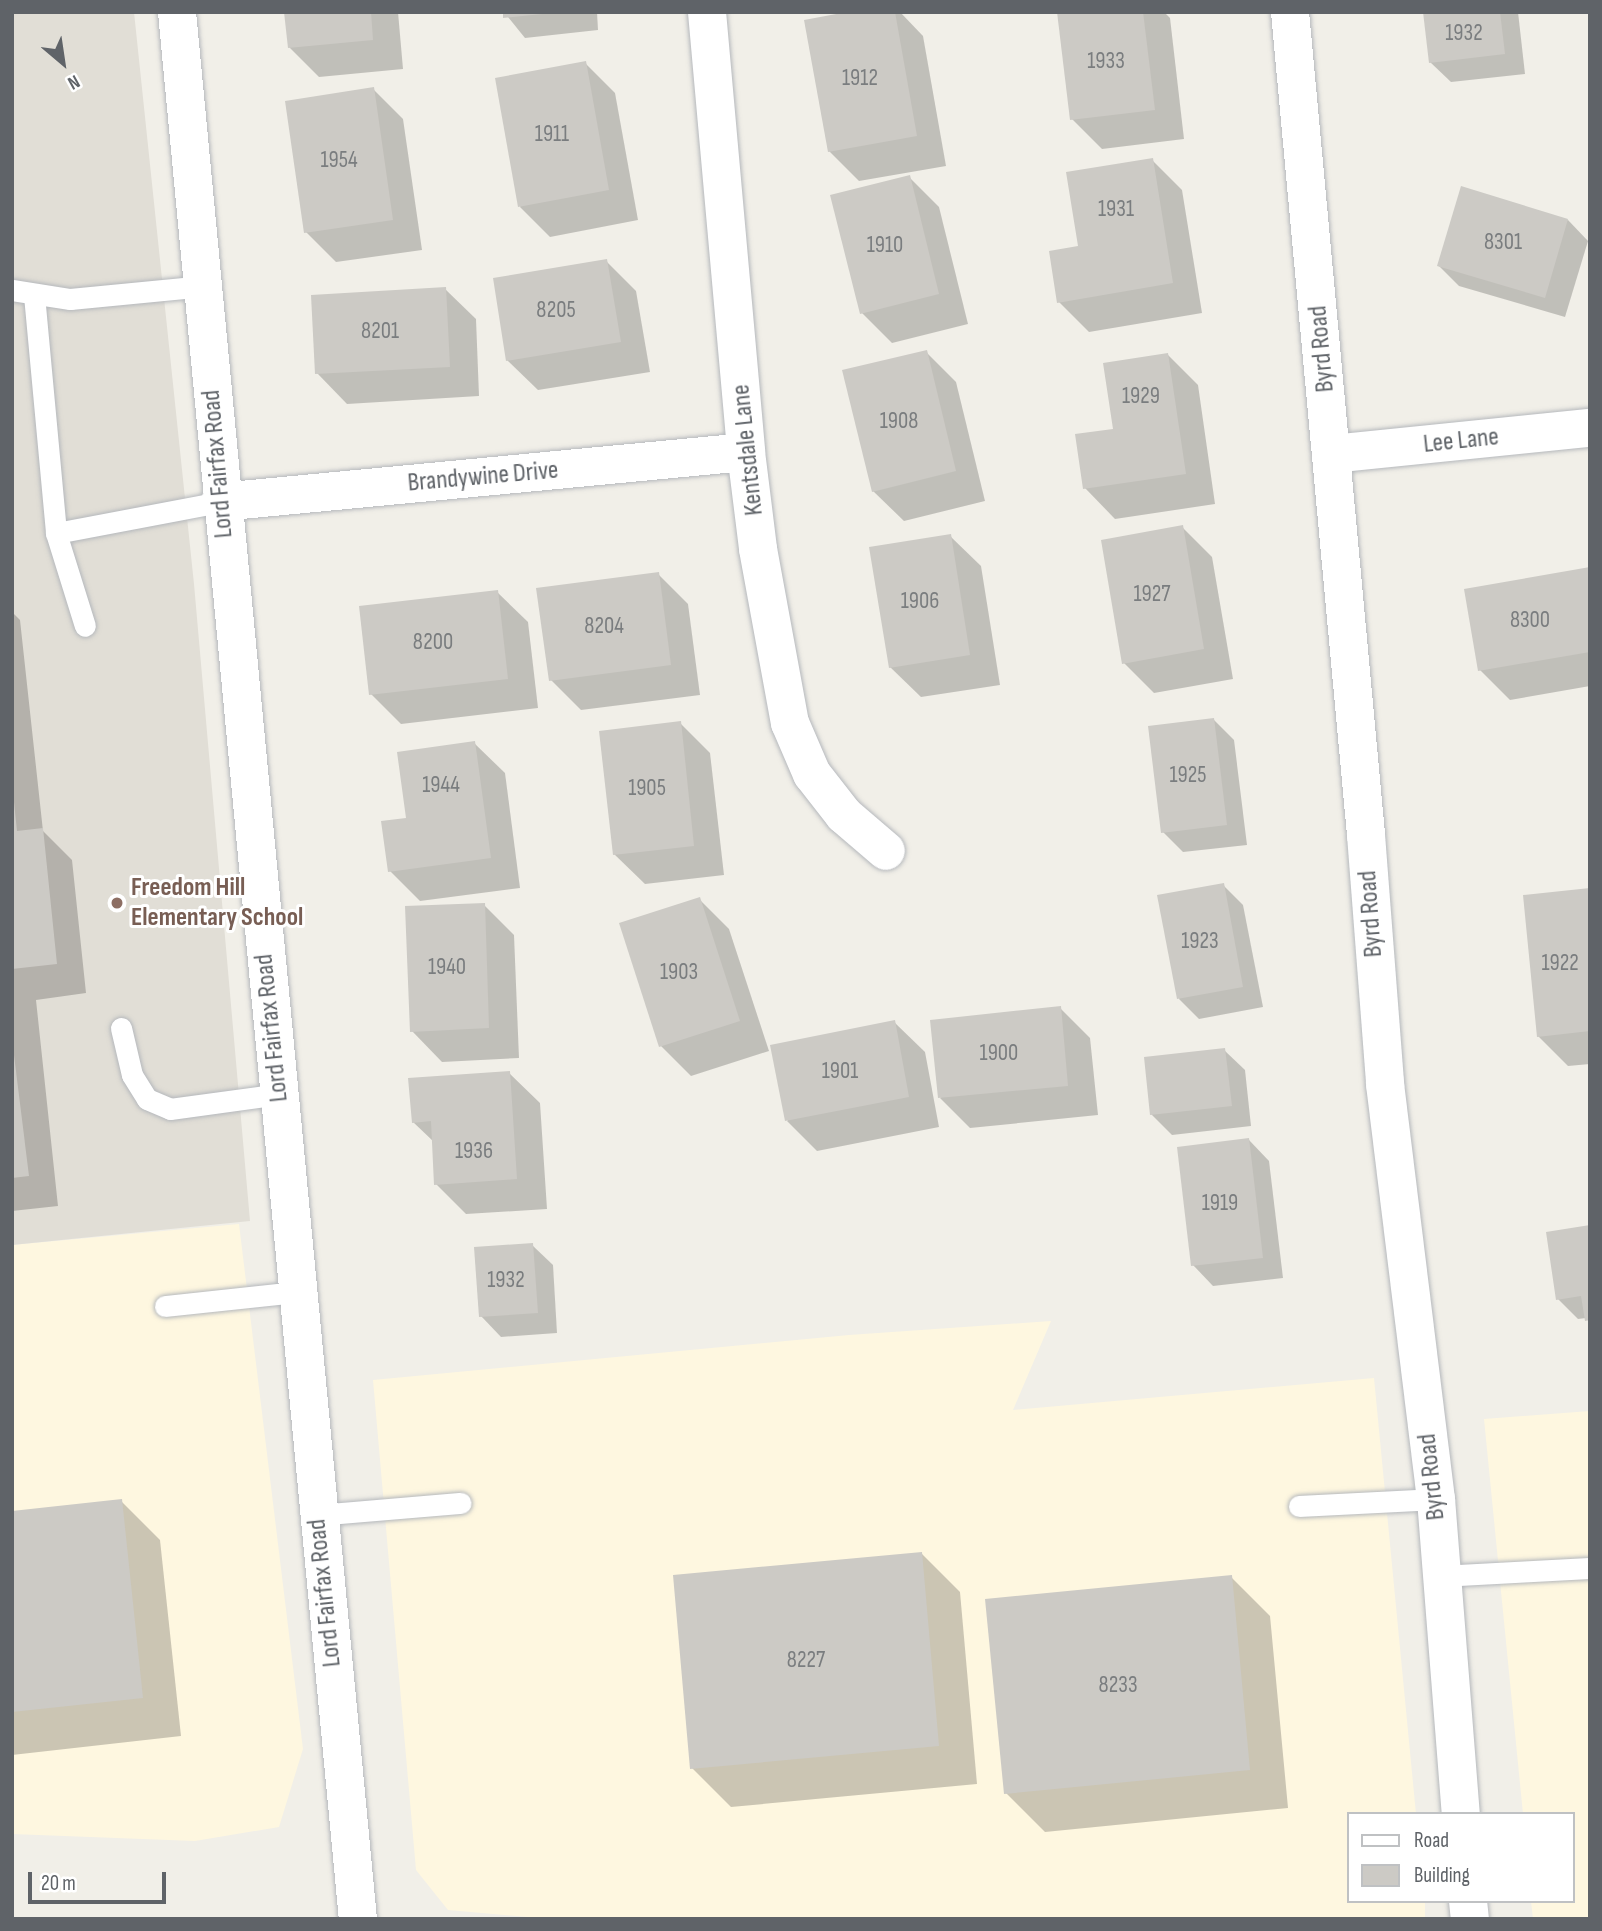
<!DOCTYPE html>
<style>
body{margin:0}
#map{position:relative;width:1602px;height:1931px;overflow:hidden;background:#f1efe8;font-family:"Sofia Sans Condensed",sans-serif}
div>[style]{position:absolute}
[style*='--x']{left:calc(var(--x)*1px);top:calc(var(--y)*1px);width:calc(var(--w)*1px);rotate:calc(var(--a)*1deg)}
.commercial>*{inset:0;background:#fef7e0}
.education>*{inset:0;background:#e1ded6}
.shadow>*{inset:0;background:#0003}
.building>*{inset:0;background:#cccac5}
.roads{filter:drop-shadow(0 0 2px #b5b8bc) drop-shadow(0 0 2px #b5b8bc)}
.lane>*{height:21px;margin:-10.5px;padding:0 10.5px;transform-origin:10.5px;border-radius:10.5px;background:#fff}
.street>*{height:38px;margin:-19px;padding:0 19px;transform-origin:19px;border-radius:19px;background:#fff}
.dots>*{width:19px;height:19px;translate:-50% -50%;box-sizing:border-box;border:4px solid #fff;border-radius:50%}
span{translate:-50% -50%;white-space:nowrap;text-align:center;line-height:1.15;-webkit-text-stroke:6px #fff;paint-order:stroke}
.number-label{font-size:23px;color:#7a7d7f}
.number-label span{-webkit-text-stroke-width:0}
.street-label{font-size:26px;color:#5f6368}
.education-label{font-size:26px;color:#785e54;font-weight:700}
.left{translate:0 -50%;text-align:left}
.frame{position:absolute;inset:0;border:14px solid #5f6368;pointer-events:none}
.legend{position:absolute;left:1347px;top:1812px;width:228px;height:91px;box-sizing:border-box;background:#fff;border:2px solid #bfc1c3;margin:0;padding:9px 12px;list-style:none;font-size:21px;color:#5f6368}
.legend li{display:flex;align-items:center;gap:14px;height:35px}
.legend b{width:35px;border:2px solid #bfc1c3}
.north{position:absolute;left:28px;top:28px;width:70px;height:70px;-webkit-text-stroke:5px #fff;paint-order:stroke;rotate:151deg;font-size:19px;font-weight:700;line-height:28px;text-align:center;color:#5f6368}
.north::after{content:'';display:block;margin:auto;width:24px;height:32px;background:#5f6368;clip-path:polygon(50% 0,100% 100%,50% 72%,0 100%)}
.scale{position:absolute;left:28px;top:1872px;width:138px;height:32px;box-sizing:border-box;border:4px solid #5f6368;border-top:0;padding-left:9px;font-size:21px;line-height:24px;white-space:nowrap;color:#5f6368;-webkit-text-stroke:5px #fff;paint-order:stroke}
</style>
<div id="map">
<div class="commercial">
<i style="clip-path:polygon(239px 1224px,303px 1749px,279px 1827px,195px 1841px,12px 1834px,12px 1245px)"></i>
<i style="clip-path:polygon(1051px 1321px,1013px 1410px,1374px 1378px,1416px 1814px,1348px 1814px,1348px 1901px,1425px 1901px,1425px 1919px,551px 1919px,448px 1910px,416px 1870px,373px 1380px,849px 1335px)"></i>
<i style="clip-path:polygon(1590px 1411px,1590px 1919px,1533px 1919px,1531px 1901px,1572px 1901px,1572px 1814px,1523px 1814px,1484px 1419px)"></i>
</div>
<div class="education">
<i style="clip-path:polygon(12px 12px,134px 12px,194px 584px,250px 1221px,12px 1245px)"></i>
</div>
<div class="shadow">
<i style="clip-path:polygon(286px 12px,398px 12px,403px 69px,319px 77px,289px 47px)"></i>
<i style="clip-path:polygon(504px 12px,597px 12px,598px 30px,525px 38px)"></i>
<i style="clip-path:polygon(856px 12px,900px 12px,923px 36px,946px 166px,859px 181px,829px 151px)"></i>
<i style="clip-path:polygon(1059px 12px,1164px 12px,1170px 18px,1184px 139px,1102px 149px,1072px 119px)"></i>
<i style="clip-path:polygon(1425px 12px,1518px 12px,1525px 74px,1451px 82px,1430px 62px)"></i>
<i style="clip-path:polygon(585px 63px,615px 93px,638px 220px,550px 237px,520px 207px)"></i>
<i style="clip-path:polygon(373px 89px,403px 119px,422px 250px,336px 262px,306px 232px)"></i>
<i style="clip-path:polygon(1152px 160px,1182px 190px,1202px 313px,1089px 332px,1059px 302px,1080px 247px)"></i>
<i style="clip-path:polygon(909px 177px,939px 207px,968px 324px,892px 343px,862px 313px)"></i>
<i style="clip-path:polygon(1568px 220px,1588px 241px,1565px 317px,1459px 286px,1439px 266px)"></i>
<i style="clip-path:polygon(606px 261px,636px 291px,650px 372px,538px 390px,507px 360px)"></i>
<i style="clip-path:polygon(445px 289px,476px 319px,479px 396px,347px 404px,317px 373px)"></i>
<i style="clip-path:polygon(926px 352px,956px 382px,985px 501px,904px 521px,873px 491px)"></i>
<i style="clip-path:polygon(1168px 355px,1198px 385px,1215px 504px,1115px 519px,1085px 488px)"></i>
<i style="clip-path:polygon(1182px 527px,1212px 557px,1233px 679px,1154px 693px,1124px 663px)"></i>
<i style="clip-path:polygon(950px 536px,981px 566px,1000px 685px,921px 697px,890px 667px)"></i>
<i style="clip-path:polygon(1590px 569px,1590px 686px,1510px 700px,1480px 670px)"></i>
<i style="clip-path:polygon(658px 574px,688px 604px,700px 695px,581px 710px,551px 680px)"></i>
<i style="clip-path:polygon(497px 592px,528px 622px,538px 708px,401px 724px,371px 694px)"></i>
<i style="clip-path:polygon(12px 612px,20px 620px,43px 831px,72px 860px,86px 993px,36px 1000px,58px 1206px,12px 1211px)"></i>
<i style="clip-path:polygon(1214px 720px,1234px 740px,1247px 845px,1183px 852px,1163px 832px)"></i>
<i style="clip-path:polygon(680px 723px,710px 753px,724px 875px,645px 884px,614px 854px)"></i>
<i style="clip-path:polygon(474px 743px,505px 773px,520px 888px,420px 901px,390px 871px)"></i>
<i style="clip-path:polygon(1223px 885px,1243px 905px,1263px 1007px,1199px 1019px,1179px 999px)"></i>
<i style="clip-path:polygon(1590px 890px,1590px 1064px,1568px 1066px,1538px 1036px)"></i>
<i style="clip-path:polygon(699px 899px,729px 929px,769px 1051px,691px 1076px,661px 1046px)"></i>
<i style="clip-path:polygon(484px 905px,514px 935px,519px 1058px,442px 1062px,412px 1031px)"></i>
<i style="clip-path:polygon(1060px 1008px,1090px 1038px,1098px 1115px,970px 1128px,940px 1098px)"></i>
<i style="clip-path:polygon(894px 1022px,925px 1052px,939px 1127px,817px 1151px,787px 1121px)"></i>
<i style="clip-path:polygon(1224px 1050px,1245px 1070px,1251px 1126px,1172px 1135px,1151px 1114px)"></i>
<i style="clip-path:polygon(509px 1073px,540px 1103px,547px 1209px,466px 1214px,436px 1184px,434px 1142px,413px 1122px)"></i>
<i style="clip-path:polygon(1249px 1140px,1269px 1161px,1283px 1278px,1213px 1286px,1193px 1265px)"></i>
<i style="clip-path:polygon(1590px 1227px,1590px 1323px,1586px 1318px,1578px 1319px,1558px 1299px)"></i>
<i style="clip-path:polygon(532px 1245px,553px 1265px,557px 1333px,501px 1337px,481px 1316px)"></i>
<i style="clip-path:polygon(121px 1501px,160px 1540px,181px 1736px,12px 1755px,12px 1513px)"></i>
<i style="clip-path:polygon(921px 1553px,960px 1592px,977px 1784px,731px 1807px,692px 1768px)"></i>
<i style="clip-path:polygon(1231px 1577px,1270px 1616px,1288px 1808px,1045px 1832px,1006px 1793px)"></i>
</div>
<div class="building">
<i style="clip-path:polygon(284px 12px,371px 12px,373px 40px,288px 48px)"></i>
<i style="clip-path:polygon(503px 12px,542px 12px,542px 14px,503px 18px)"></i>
<i style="clip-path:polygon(847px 12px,895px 12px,917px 136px,828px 152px,804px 20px)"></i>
<i style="clip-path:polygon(1057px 12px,1143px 12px,1155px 110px,1070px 120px)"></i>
<i style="clip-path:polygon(1423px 12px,1500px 12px,1505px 54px,1429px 63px)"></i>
<i style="clip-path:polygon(586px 61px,609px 190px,518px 207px,495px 78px)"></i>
<i style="clip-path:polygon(374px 87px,393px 220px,304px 233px,285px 101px)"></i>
<i style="clip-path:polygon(1153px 158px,1173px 283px,1057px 303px,1049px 251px,1078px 246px,1066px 172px)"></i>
<i style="clip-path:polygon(910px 175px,939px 294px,860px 314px,830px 195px)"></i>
<i style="clip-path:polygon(1461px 186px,1568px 219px,1545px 298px,1437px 266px)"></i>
<i style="clip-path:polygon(607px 259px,621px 342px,506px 361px,493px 278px)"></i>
<i style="clip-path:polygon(446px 287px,450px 367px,315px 374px,311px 295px)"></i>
<i style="clip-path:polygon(927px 350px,956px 471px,872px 492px,842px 370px)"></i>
<i style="clip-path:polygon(1168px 353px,1186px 474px,1083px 489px,1075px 434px,1113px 429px,1103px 363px)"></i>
<i style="clip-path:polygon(1183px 525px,1204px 649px,1122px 664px,1101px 540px)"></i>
<i style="clip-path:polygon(951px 534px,970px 655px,889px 668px,869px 547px)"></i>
<i style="clip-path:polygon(1590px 567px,1590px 652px,1478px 671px,1464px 589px)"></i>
<i style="clip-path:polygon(659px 572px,671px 665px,549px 681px,536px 588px)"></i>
<i style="clip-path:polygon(498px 590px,508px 679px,369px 695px,359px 606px)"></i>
<i style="clip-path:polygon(1214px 718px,1227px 825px,1161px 833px,1148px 726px)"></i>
<i style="clip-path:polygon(681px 721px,694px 846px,613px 855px,599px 731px)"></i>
<i style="clip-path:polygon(475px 741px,491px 858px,388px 872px,381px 821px,406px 818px,397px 752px)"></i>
<i style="clip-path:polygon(14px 802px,17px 831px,43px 828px,57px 964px,12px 969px)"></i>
<i style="clip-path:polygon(1224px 883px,1243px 987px,1177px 999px,1157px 895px)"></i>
<i style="clip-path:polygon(1590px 888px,1590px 1031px,1537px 1037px,1523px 895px)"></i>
<i style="clip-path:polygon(700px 897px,740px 1021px,659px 1047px,619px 923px)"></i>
<i style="clip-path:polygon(485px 903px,489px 1028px,410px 1032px,405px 906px)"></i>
<i style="clip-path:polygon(1061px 1006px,1068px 1086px,938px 1098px,930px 1020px)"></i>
<i style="clip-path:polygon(895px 1020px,909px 1097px,785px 1121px,770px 1045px)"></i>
<i style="clip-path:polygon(12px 1039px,29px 1176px,12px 1178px)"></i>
<i style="clip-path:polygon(1225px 1048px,1232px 1106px,1150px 1115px,1144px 1057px)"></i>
<i style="clip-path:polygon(510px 1071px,517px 1179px,434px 1185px,431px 1121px,412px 1123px,408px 1078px)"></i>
<i style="clip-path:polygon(1249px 1138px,1263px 1258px,1191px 1266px,1177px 1147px)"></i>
<i style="clip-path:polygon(1590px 1225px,1590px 1320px,1585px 1321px,1581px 1296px,1556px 1300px,1546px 1232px)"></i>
<i style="clip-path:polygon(533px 1243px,538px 1313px,479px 1317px,474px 1247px)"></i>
<i style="clip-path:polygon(122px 1499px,143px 1698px,12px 1712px,12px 1511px)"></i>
<i style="clip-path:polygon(922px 1552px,939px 1746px,690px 1769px,673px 1575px)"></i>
<i style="clip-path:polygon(1232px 1575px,1250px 1770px,1004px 1794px,985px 1599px)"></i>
</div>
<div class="roads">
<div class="lane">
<i style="--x:12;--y:290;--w:59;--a:8.8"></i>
<i style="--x:70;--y:299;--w:135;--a:-5.5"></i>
<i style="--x:34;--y:295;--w:239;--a:84.7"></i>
<i style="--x:56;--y:533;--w:97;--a:72.7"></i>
<i style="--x:56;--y:533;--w:167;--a:-10.7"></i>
<i style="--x:121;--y:1028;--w:48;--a:76.8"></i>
<i style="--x:132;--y:1075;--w:28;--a:58"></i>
<i style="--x:147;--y:1099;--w:25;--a:23"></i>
<i style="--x:170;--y:1109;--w:110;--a:-7.8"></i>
<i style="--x:165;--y:1306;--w:133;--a:-6.1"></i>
<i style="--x:1299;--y:1506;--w:137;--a:-2.9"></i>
<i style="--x:317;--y:1515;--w:144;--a:-4.8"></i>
<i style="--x:1441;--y:1576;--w:147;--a:-3.1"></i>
</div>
<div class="street">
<i style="--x:177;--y:12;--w:1916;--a:84.58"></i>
<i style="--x:707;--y:12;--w:442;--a:84.9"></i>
<i style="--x:746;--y:452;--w:98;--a:82.9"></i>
<i style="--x:758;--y:549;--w:177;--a:79.6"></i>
<i style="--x:790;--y:723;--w:56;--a:66.7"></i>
<i style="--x:812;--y:774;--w:52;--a:52"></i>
<i style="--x:844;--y:815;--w:55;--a:40.6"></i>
<i style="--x:1290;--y:12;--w:827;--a:84.72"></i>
<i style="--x:1366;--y:835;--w:250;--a:85.6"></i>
<i style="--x:1385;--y:1084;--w:418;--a:83"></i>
<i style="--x:1436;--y:1499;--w:316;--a:85.5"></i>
<i style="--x:1332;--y:454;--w:259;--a:-5.8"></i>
<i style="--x:220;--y:502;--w:528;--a:-5.43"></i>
<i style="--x:1468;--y:1901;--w:18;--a:84"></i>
</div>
</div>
<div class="dots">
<i style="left:117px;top:903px;background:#8d6e63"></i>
</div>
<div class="number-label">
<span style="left:1464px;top:33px">1932</span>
<span style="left:1106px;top:61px">1933</span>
<span style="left:860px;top:78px">1912</span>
<span style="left:552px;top:134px">1911</span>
<span style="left:339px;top:160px">1954</span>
<span style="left:1116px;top:209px">1931</span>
<span style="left:1503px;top:242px">8301</span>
<span style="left:885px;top:245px">1910</span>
<span style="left:556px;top:310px">8205</span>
<span style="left:380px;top:331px">8201</span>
<span style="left:1141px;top:396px">1929</span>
<span style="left:899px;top:421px">1908</span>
<span style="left:1152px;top:594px">1927</span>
<span style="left:920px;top:601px">1906</span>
<span style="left:1530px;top:620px">8300</span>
<span style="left:604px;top:626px">8204</span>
<span style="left:433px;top:642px">8200</span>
<span style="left:1188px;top:775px">1925</span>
<span style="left:441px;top:785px">1944</span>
<span style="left:647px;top:788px">1905</span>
<span style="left:1200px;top:941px">1923</span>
<span style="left:1560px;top:963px">1922</span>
<span style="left:447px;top:967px">1940</span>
<span style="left:679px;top:972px">1903</span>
<span style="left:999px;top:1053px">1900</span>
<span style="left:840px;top:1071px">1901</span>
<span style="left:474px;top:1151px">1936</span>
<span style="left:1220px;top:1203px">1919</span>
<span style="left:506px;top:1280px">1932</span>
<span style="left:806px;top:1660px">8227</span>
<span style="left:1118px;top:1685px">8233</span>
</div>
<div class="street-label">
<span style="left:1322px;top:349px;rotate:-95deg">Byrd Road</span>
<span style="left:1461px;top:441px;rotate:-6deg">Lee Lane</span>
<span style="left:748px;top:450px;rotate:-96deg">Kentsdale Lane</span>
<span style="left:218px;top:464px;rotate:-95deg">Lord Fairfax Road</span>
<span style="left:483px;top:477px;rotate:-5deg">Brandywine Drive</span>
<span style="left:1371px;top:914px;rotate:-94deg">Byrd Road</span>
<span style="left:272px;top:1028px;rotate:-96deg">Lord Fairfax Road</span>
<span style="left:1432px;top:1477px;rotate:-96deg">Byrd Road</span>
<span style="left:325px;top:1593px;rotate:-96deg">Lord Fairfax Road</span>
</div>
<div class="education-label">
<span class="left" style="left:131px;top:903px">Freedom Hill<br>Elementary School</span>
</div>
<div class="frame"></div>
<ul class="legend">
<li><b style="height:9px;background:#fff"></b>Road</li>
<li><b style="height:19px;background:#cccac5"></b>Building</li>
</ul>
<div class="north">N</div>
<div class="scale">20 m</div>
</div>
